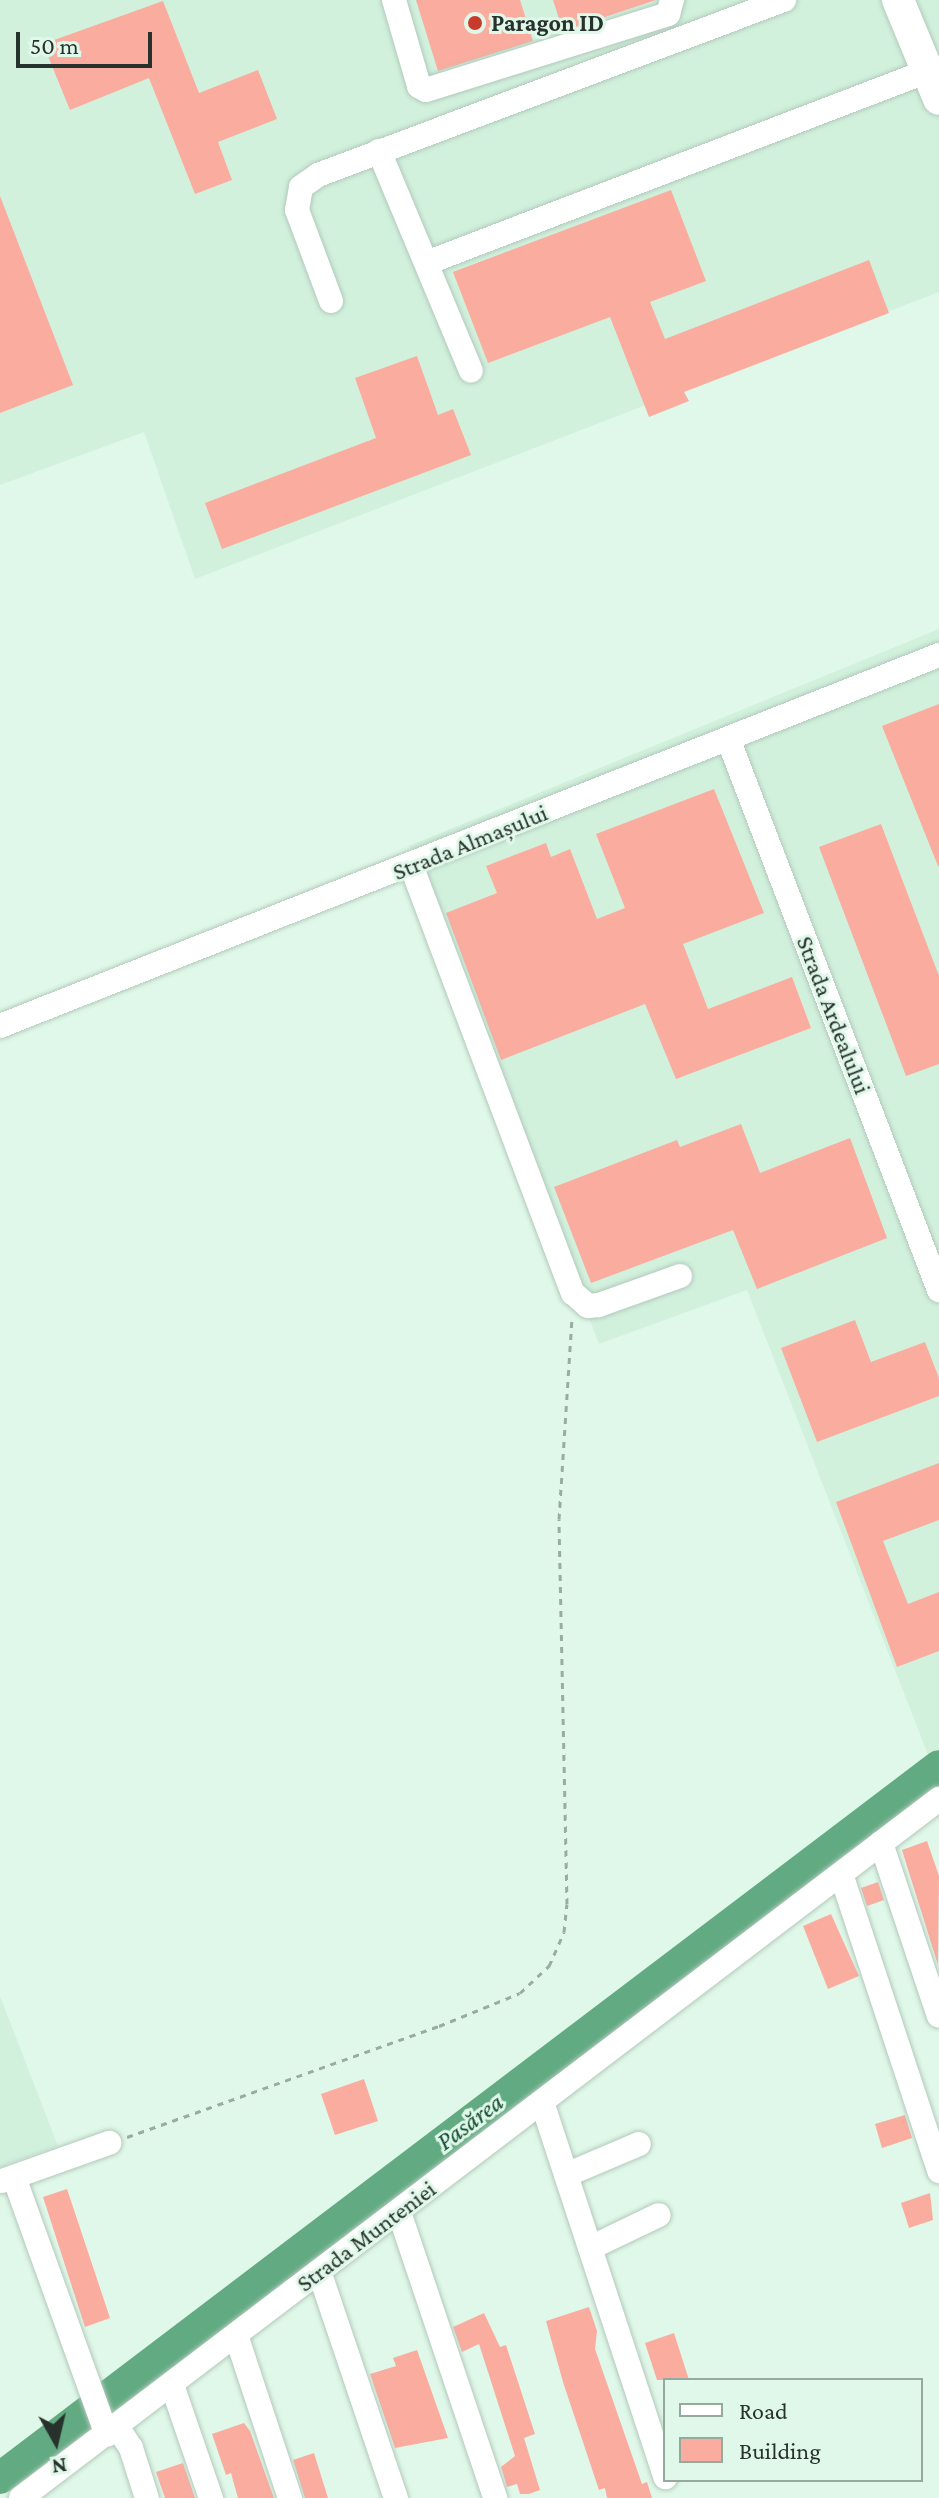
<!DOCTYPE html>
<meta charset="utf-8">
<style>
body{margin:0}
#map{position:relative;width:939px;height:2498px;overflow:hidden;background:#e0f8e9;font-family:"Crimson Pro",serif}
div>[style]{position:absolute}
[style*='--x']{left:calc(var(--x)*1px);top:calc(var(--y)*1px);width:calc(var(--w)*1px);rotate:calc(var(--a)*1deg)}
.built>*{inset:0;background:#d1f1dd}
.river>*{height:32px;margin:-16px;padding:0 16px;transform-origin:16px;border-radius:16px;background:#62aa82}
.building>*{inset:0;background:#faac9f}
.path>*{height:3px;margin-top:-1.5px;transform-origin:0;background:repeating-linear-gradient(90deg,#9aaca1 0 6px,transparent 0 12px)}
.roads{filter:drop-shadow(0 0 2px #b2c9bb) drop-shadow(0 0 2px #b2c9bb)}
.minor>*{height:24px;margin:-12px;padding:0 12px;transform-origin:12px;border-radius:12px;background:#fff}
.major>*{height:32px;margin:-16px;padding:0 16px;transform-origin:16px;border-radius:16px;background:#fff}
.dots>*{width:22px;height:22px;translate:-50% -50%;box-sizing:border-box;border:4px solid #e0f8e9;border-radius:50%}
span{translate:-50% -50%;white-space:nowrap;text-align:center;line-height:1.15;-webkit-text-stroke:6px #e0f8e9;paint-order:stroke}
.poi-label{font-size:24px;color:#28322c;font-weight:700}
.left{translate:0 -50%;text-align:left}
.street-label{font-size:24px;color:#28322c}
.water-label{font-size:26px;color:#144d32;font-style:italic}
.legend{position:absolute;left:663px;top:2378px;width:260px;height:104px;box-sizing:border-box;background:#e0f8e9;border:2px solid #96a99d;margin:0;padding:10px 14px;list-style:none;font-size:24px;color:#28322c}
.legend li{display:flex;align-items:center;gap:16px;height:40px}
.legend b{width:40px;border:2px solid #96a99d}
.north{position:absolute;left:16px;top:2402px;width:80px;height:80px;-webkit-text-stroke:6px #e0f8e9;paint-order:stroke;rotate:172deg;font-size:22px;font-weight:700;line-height:32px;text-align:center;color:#28322c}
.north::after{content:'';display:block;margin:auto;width:28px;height:36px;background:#28322c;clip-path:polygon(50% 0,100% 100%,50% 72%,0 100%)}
.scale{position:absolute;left:16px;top:32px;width:136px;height:36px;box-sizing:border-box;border:4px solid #28322c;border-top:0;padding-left:10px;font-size:24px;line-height:28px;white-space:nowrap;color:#28322c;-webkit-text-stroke:6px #e0f8e9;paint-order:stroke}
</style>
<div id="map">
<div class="built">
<i style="clip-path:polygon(0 0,939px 0,939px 292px,195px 579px,144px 432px,0 485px)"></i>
<i style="clip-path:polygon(939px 629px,939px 1783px,747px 1290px,599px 1344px,409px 846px)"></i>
<i style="clip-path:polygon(0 1996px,58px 2146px,0 2167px)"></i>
</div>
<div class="river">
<i style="--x:0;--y:2478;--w:1178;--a:-37.17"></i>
</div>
<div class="building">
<i style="clip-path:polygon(416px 0,520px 0,533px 41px,438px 71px)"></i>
<i style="clip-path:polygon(553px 0,656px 0,563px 31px)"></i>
<i style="clip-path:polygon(163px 1px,199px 93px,258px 70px,277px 119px,218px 142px,232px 180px,195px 194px,149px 78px,70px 110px,43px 44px)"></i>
<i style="clip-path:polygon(671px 190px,706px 281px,650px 302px,665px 339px,869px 260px,889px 313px,684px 392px,689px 401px,649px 417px,610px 317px,488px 363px,453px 272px)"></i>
<i style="clip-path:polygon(0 196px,73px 385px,0 413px)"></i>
<i style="clip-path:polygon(417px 356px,438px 415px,453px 409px,471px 455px,222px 549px,205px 503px,376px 438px,355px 378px)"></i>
<i style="clip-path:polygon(939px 704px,939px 866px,938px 866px,882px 726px)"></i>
<i style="clip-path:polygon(714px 789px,764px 913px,683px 944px,708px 1009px,792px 977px,811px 1028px,676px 1079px,645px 1004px,501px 1060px,446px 913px,497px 893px,486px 866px,546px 843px,551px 857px,570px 849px,597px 919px,625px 908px,596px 834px)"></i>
<i style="clip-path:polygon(881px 824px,939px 976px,939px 1064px,906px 1076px,819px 847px)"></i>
<i style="clip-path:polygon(741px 1124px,760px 1173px,850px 1138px,887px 1238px,757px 1289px,733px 1230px,591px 1283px,554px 1187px,677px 1140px,680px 1147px)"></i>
<i style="clip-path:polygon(855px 1320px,871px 1362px,925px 1342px,939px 1378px,939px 1396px,817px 1442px,781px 1348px)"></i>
<i style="clip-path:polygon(939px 1463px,939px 1520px,883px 1541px,908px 1604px,939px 1592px,939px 1651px,897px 1667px,836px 1502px)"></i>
<i style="clip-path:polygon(927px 1841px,939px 1876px,938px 1965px,902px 1850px)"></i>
<i style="clip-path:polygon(878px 1882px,884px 1900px,867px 1906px,861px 1888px)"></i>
<i style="clip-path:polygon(831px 1914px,859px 1976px,828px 1989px,803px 1926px)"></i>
<i style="clip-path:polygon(364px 2079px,378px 2121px,335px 2135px,321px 2094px)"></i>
<i style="clip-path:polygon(905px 2115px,912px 2138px,882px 2148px,875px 2124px)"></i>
<i style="clip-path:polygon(67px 2189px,110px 2318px,85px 2327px,43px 2197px)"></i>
<i style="clip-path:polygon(930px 2193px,933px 2220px,909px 2228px,901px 2203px)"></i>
<i style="clip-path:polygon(589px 2307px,597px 2331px,595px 2349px,642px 2484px,647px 2482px,652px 2498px,607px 2498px,605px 2488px,599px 2490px,563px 2382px,546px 2321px)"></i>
<i style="clip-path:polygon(484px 2313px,500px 2347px,506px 2345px,535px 2434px,524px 2438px,540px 2490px,529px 2494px,520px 2494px,517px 2484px,507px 2487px,501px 2467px,515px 2456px,479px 2344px,462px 2352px,453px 2327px)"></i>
<i style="clip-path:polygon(674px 2333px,689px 2380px,657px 2380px,645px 2343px)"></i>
<i style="clip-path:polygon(417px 2350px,448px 2438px,395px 2448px,370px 2374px,396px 2366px,393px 2358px)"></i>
<i style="clip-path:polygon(244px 2423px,250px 2431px,274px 2498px,238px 2498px,231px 2473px,226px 2475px,212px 2434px)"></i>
<i style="clip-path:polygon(314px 2453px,328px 2498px,305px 2498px,293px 2460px)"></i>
<i style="clip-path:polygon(183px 2463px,195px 2498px,165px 2498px,156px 2472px)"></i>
</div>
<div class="path">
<i style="--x:127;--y:2137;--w:331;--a:-19.6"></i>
<i style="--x:439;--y:2026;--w:87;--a:-22.2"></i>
<i style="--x:520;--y:1993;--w:40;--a:-43"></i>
<i style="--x:549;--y:1966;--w:37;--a:-66"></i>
<i style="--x:564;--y:1932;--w:28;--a:-84"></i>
<i style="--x:567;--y:1904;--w:385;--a:-91.2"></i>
<i style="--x:559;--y:1519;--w:199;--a:-86.3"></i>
</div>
<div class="roads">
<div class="minor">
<i style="--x:394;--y:0;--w:90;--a:73.8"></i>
<i style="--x:419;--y:86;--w:8;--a:30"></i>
<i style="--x:426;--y:90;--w:254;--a:-17.4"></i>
<i style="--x:668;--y:14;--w:15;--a:-74"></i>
<i style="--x:379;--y:151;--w:238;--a:67.3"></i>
<i style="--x:429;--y:262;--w:534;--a:-20.95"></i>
<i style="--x:331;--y:301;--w:97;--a:-110.5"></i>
<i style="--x:297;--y:210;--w:23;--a:-80"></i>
<i style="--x:301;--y:187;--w:21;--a:-35"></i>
<i style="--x:318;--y:175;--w:498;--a:-20.6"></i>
<i style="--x:729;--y:741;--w:588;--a:69.07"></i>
<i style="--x:411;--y:865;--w:458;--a:69.3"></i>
<i style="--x:573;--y:1293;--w:20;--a:41"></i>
<i style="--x:588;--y:1306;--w:11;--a:-5"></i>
<i style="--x:599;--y:1305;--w:86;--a:-19.7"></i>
<i style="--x:0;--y:1026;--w:1010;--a:-21.56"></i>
<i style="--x:881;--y:1843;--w:182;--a:71.5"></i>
<i style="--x:841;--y:1874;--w:313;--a:71.7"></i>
<i style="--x:542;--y:2102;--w:395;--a:71.8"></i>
<i style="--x:566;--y:2175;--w:79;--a:-23"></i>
<i style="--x:14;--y:2177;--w:274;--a:70.2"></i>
<i style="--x:2;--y:2181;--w:114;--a:-19.6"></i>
<i style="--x:399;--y:2212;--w:302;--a:71.4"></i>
<i style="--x:590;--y:2248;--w:76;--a:-25.6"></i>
<i style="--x:319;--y:2271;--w:240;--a:71.3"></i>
<i style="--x:236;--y:2335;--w:172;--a:71.7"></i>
<i style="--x:172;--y:2385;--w:120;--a:71"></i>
<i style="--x:117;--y:2427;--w:25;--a:56"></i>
<i style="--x:131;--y:2448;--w:52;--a:72.3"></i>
<i style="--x:21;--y:2498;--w:1154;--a:-37.29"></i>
</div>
<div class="major">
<i style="--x:898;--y:0;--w:107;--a:67.5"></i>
</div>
</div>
<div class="dots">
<i style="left:475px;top:23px;background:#c73a2c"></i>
</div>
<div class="poi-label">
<span class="left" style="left:491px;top:23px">Paragon ID</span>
</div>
<div class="street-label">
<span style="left:470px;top:842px;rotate:-22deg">Strada Almașului</span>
<span style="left:834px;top:1015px;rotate:69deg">Strada Ardealului</span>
<span style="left:366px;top:2236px;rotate:-37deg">Strada Munteniei</span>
</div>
<div class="water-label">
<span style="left:470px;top:2122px;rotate:-37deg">Pasărea</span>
</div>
<ul class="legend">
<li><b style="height:10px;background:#fff"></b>Road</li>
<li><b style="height:22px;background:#faac9f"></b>Building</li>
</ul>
<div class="north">N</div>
<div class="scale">50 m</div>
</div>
